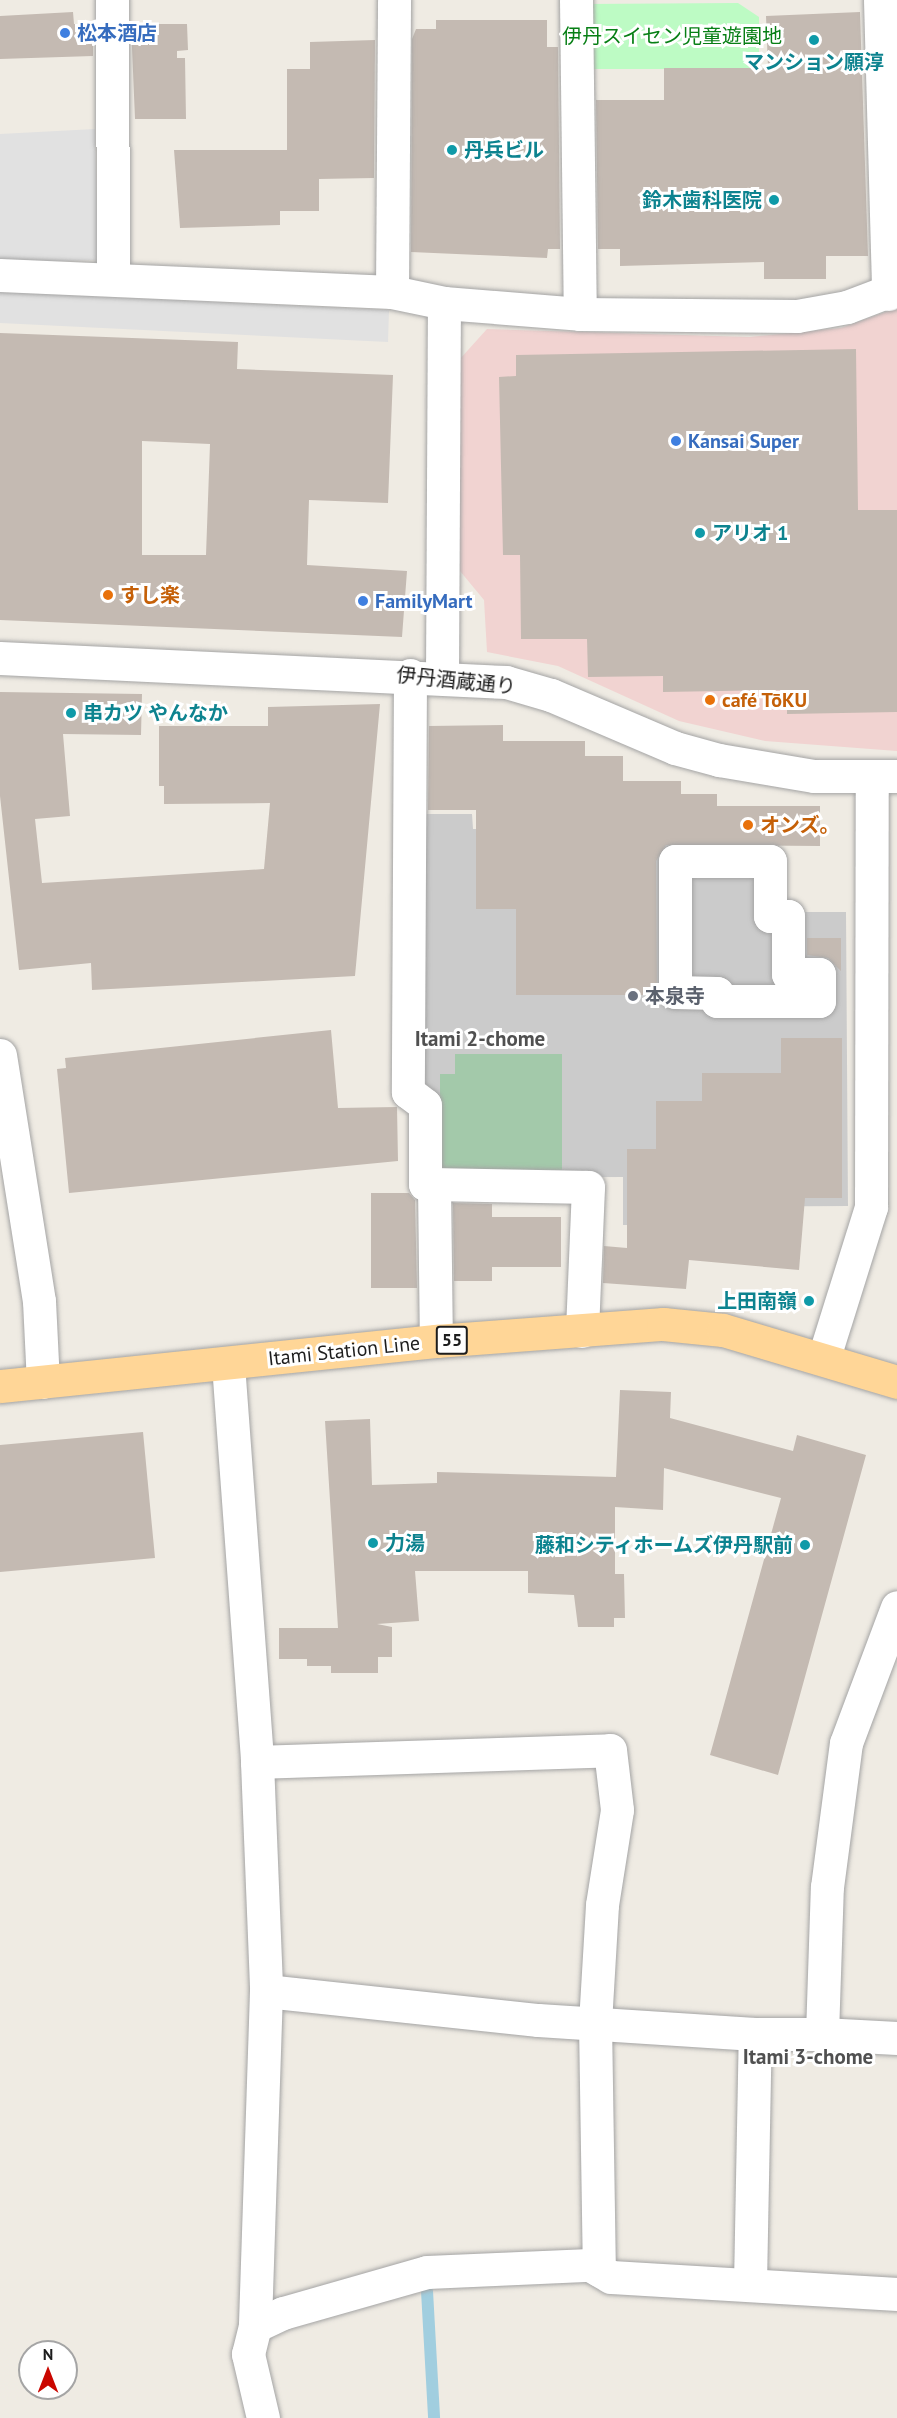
<!DOCTYPE html>
<meta charset="utf-8">
<style>
body{margin:0}
#map{position:relative;width:897px;height:2418px;overflow:hidden;background:#efebe3;font-family:"PT Sans","Noto Sans JP",sans-serif}
div>[style]{position:absolute}
[style*='--x']{left:calc(var(--x)*1px);top:calc(var(--y)*1px);width:calc(var(--w)*1px);rotate:calc(var(--a)*1deg)}
.commercial>*{inset:0;background:#f1d3d1}
.religious>*{inset:0;background:#cbcbcb}
.cemetery>*{inset:0;background:#a3c9aa}
.park>*{inset:0;background:#bdfbc4}
.parking>*{inset:0;background:#e1e1e1}
.stream>*{height:12px;margin:-6px;padding:0 6px;transform-origin:6px;border-radius:6px;background:#a1cedf}
.building>*{inset:0;background:#c4bab2}
.roads{filter:drop-shadow(0 0 2px #a4a4a4) drop-shadow(0 0 2px #a4a4a4)}
.minor>*{height:33px;margin:-16.5px;padding:0 16.5px;transform-origin:16.5px;border-radius:16.5px;background:#fff}
.major>*{height:33px;margin:-16.5px;padding:0 16.5px;transform-origin:16.5px;border-radius:16.5px;background:#ffd697}
.dots>*{width:16px;height:16px;translate:-50% -50%;box-sizing:border-box;border:3px solid #fff;border-radius:50%}
span{translate:-50% -50%;white-space:nowrap;text-align:center;line-height:1.15;-webkit-text-stroke:6px #fff;paint-order:stroke}
.shield-label span{padding:2px 4px;background:#fff;border:2px solid;border-radius:4px;-webkit-text-stroke-width:0}
.shield-label{font-size:18px;color:#1d1d1d;font-weight:700}
.shop-label{font-size:20px;color:#366cbe;font-weight:700}
.left{translate:0 -50%;text-align:left}
.park-label{font-size:20px;color:#077f15}
.culture-label{font-size:20px;color:#0d838f;font-weight:700}
.right{translate:-100% -50%;text-align:right}
.food-label{font-size:20px;color:#c56008;font-weight:700}
.street-label{font-size:20px;color:#1d1d1d}
.worship-label{font-size:20px;color:#5b616d;font-weight:700}
.neighbourhood-label{font-size:21px;color:#505050;font-weight:700}
.north{position:absolute;left:18px;top:2340px;width:60px;height:60px;box-sizing:border-box;background:#fff;border:2px solid #a5a5a5;border-radius:50%;rotate:0deg;font-size:16px;font-weight:700;line-height:24px;text-align:center;color:#1d1d1d}
.north::after{content:'';display:block;margin:auto;width:21px;height:27px;background:#ca0700;clip-path:polygon(50% 0,100% 100%,50% 72%,0 100%)}
</style>
<div id="map">
<div class="commercial">
<i style="clip-path:polygon(897px 308px,897px 751px,765px 741px,679px 721px,558px 666px,487px 652px,484px 600px,460px 571px,459px 360px,487px 329px,749px 337px,841px 328px)"></i>
</div>
<div class="religious">
<i style="clip-path:polygon(419px 814px,472px 814px,473px 829px,537px 829px,774px 851px,774px 912px,846px 912px,848px 1206px,693px 1207px,693px 1225px,623px 1225px,623px 1177px,435px 1178px,435px 1092px,419px 1081px)"></i>
</div>
<div class="cemetery">
<i style="clip-path:polygon(455px 1054px,562px 1054px,562px 1170px,440px 1170px,440px 1074px,455px 1074px)"></i>
</div>
<div class="park">
<i style="clip-path:polygon(738px 3px,759px 17px,759px 69px,586px 69px,584px 4px)"></i>
</div>
<div class="parking">
<i style="clip-path:polygon(95px 129px,98px 260px,0 263px,0 134px)"></i>
<i style="clip-path:polygon(0 292px,389px 310px,388px 342px,0 323px)"></i>
</div>
<div class="stream">
<i style="--x:427;--y:2291;--w:127;--a:86.8"></i>
</div>
<div class="building">
<i style="clip-path:polygon(73px 12px,74px 24px,93px 24px,93px 56px,0 59px,0 16px)"></i>
<i style="clip-path:polygon(860px 12px,868px 256px,826px 256px,826px 279px,764px 279px,764px 262px,620px 266px,620px 249px,598px 249px,596px 100px,664px 100px,664px 68px,768px 68px,766px 16px)"></i>
<i style="clip-path:polygon(436px 20px,547px 20px,547px 47px,558px 47px,560px 249px,548px 249px,547px 258px,411px 252px,412px 39px,416px 29px,436px 29px)"></i>
<i style="clip-path:polygon(131px 24px,187px 24px,188px 50px,177px 51px,177px 58px,185px 58px,186px 119px,135px 119px)"></i>
<i style="clip-path:polygon(375px 40px,374px 178px,319px 179px,319px 211px,280px 211px,280px 225px,180px 228px,174px 150px,287px 150px,287px 69px,310px 69px,310px 42px)"></i>
<i style="clip-path:polygon(evenodd,0 333px,238px 342px,237px 369px,393px 375px,388px 503px,309px 500px,307px 565px,407px 571px,402px 637px,0 620px,0 333px,142px 441px,210px 444px,206px 555px,142px 555px,142px 441px)"></i>
<i style="clip-path:polygon(856px 349px,858px 510px,897px 510px,897px 712px,787px 714px,787px 690px,663px 692px,663px 676px,588px 677px,587px 639px,521px 639px,520px 555px,503px 555px,499px 377px,516px 376px,516px 355px)"></i>
<i style="clip-path:polygon(0 692px,142px 694px,141px 735px,63px 734px,70px 816px,35px 819px,42px 883px,264px 869px,270px 803px,164px 804px,164px 786px,159px 786px,159px 726px,268px 726px,268px 707px,380px 704px,355px 976px,92px 990px,91px 963px,19px 970px,0 796px)"></i>
<i style="clip-path:polygon(503px 725px,503px 741px,585px 741px,585px 756px,623px 756px,623px 781px,681px 781px,681px 794px,717px 794px,717px 806px,820px 806px,820px 846px,666px 845px,656px 861px,657px 995px,516px 995px,516px 909px,476px 909px,476px 810px,428px 810px,429px 726px)"></i>
<i style="clip-path:polygon(807px 938px,841px 938px,841px 971px,828px 958px,807px 955px)"></i>
<i style="clip-path:polygon(331px 1030px,338px 1108px,397px 1107px,398px 1161px,69px 1193px,57px 1069px,66px 1068px,65px 1058px)"></i>
<i style="clip-path:polygon(781px 1038px,842px 1038px,842px 1198px,805px 1198px,799px 1270px,689px 1260px,686px 1289px,603px 1283px,604px 1246px,627px 1248px,627px 1149px,656px 1149px,656px 1101px,702px 1101px,702px 1073px,781px 1073px)"></i>
<i style="clip-path:polygon(371px 1193px,409px 1193px,415px 1200px,417px 1288px,371px 1288px)"></i>
<i style="clip-path:polygon(453px 1203px,492px 1204px,492px 1217px,561px 1217px,561px 1267px,492px 1267px,492px 1281px,454px 1281px)"></i>
<i style="clip-path:polygon(620px 1390px,671px 1392px,670px 1418px,793px 1451px,797px 1435px,866px 1455px,778px 1775px,710px 1755px,781px 1498px,664px 1468px,663px 1510px,615px 1507px,615px 1574px,624px 1574px,625px 1618px,614px 1618px,614px 1627px,578px 1627px,574px 1595px,528px 1593px,528px 1571px,415px 1571px,419px 1621px,377px 1624px,392px 1627px,392px 1657px,378px 1657px,378px 1673px,331px 1673px,331px 1666px,307px 1666px,307px 1659px,279px 1659px,279px 1628px,338px 1628px,325px 1421px,370px 1419px,372px 1485px,437px 1483px,437px 1472px,616px 1477px)"></i>
<i style="clip-path:polygon(143px 1432px,155px 1558px,0 1572px,0 1445px)"></i>
</div>
<div class="roads">
<div class="minor">
<i style="--x:112;--y:0;--w:278;--a:89.8"></i>
<i style="--x:576;--y:0;--w:314;--a:89.3"></i>
<i style="--x:880;--y:0;--w:294;--a:88.4"></i>
<i style="--x:0;--y:275;--w:392;--a:2.5"></i>
<i style="--x:392;--y:292;--w:53;--a:11.9"></i>
<i style="--x:444;--y:303;--w:136;--a:4.6"></i>
<i style="--x:580;--y:314;--w:217;--a:0.5"></i>
<i style="--x:797;--y:316;--w:51;--a:-10.2"></i>
<i style="--x:847;--y:307;--w:53;--a:-20.8"></i>
<i style="--x:392;--y:292;--w:292;--a:-89.6"></i>
<i style="--x:0;--y:658;--w:507;--a:2.72"></i>
<i style="--x:506;--y:682;--w:47;--a:16.1"></i>
<i style="--x:551;--y:695;--w:135;--a:23.1"></i>
<i style="--x:675;--y:748;--w:46;--a:15.3"></i>
<i style="--x:719;--y:760;--w:96;--a:9.6"></i>
<i style="--x:814;--y:776;--w:83;--a:0"></i>
<i style="--x:410;--y:675;--w:417;--a:90.3"></i>
<i style="--x:408;--y:1092;--w:21;--a:37"></i>
<i style="--x:425;--y:1105;--w:79;--a:90"></i>
<i style="--x:425;--y:1184;--w:9;--a:0"></i>
<i style="--x:434;--y:1184;--w:157;--a:89.3"></i>
<i style="--x:442;--y:677;--w:374;--a:-89.7"></i>
<i style="--x:675;--y:861;--w:95;--a:0"></i>
<i style="--x:770;--y:861;--w:55;--a:90"></i>
<i style="--x:770;--y:916;--w:18;--a:0"></i>
<i style="--x:788;--y:916;--w:58;--a:90"></i>
<i style="--x:788;--y:974;--w:31;--a:0"></i>
<i style="--x:819;--y:974;--w:27;--a:90"></i>
<i style="--x:819;--y:1001;--w:102;--a:180"></i>
<i style="--x:717;--y:1001;--w:8;--a:-90"></i>
<i style="--x:717;--y:993;--w:42;--a:-178.6"></i>
<i style="--x:675;--y:992;--w:131;--a:-90"></i>
<i style="--x:0;--y:1055;--w:249;--a:81"></i>
<i style="--x:39;--y:1301;--w:81;--a:87.2"></i>
<i style="--x:434;--y:1184;--w:154;--a:1.1"></i>
<i style="--x:588;--y:1187;--w:144;--a:92.4"></i>
<i style="--x:824;--y:1357;--w:157;--a:-72.6"></i>
<i style="--x:871;--y:1207;--w:429;--a:-89.9"></i>
<i style="--x:228;--y:1364;--w:399;--a:85.8"></i>
<i style="--x:257;--y:1762;--w:229;--a:87.7"></i>
<i style="--x:266;--y:1991;--w:335;--a:91.9"></i>
<i style="--x:257;--y:1762;--w:353;--a:-1.9"></i>
<i style="--x:610;--y:1750;--w:60;--a:83.3"></i>
<i style="--x:617;--y:1810;--w:96;--a:99"></i>
<i style="--x:602;--y:1905;--w:117;--a:93.4"></i>
<i style="--x:595;--y:2022;--w:248;--a:89.1"></i>
<i style="--x:266;--y:1991;--w:274;--a:6.1"></i>
<i style="--x:538;--y:2020;--w:217;--a:3.7"></i>
<i style="--x:822;--y:2034;--w:75;--a:3.1"></i>
<i style="--x:750;--y:2284;--w:250;--a:-88.9"></i>
<i style="--x:755;--y:2034;--w:67;--a:0"></i>
<i style="--x:822;--y:2034;--w:147;--a:-88.1"></i>
<i style="--x:827;--y:1887;--w:145;--a:-82.5"></i>
<i style="--x:846;--y:1743;--w:145;--a:-69.4"></i>
<i style="--x:263;--y:2418;--w:66;--a:-103.2"></i>
<i style="--x:248;--y:2354;--w:29;--a:-76"></i>
<i style="--x:255;--y:2326;--w:31;--a:-25"></i>
<i style="--x:283;--y:2313;--w:150;--a:-15.9"></i>
<i style="--x:427;--y:2272;--w:163;--a:-2.5"></i>
<i style="--x:590;--y:2265;--w:24;--a:30"></i>
<i style="--x:611;--y:2277;--w:287;--a:3.4"></i>
</div>
<div class="major">
<i style="--x:0;--y:1386;--w:438;--a:-5.9"></i>
<i style="--x:436;--y:1341;--w:228;--a:-4.3"></i>
<i style="--x:663;--y:1324;--w:60;--a:5.7"></i>
<i style="--x:723;--y:1330;--w:182;--a:16.6"></i>
</div>
</div>
<div class="dots">
<i style="left:65px;top:33px;background:#3f7fe0"></i>
<i style="left:814px;top:40px;background:#0f9aa8"></i>
<i style="left:452px;top:150px;background:#0f9aa8"></i>
<i style="left:774px;top:200px;background:#0f9aa8"></i>
<i style="left:676px;top:441px;background:#3f7fe0"></i>
<i style="left:700px;top:533px;background:#0f9aa8"></i>
<i style="left:108px;top:595px;background:#e8710a"></i>
<i style="left:363px;top:601px;background:#3f7fe0"></i>
<i style="left:710px;top:700px;background:#e8710a"></i>
<i style="left:71px;top:713px;background:#0f9aa8"></i>
<i style="left:748px;top:825px;background:#e8710a"></i>
<i style="left:633px;top:996px;background:#6b7280"></i>
<i style="left:809px;top:1301px;background:#0f9aa8"></i>
<i style="left:373px;top:1543px;background:#0f9aa8"></i>
<i style="left:805px;top:1545px;background:#0f9aa8"></i>
</div>
<div class="shield-label">
<span style="left:452px;top:1340px">55</span>
</div>
<div class="shop-label">
<span class="left" style="left:77px;top:33px">松本酒店</span>
<span class="left" style="left:688px;top:441px">Kansai Super</span>
<span class="left" style="left:375px;top:601px">FamilyMart</span>
</div>
<div class="park-label">
<span style="left:672px;top:36px">伊丹スイセン児童遊園地</span>
</div>
<div class="culture-label">
<span style="left:814px;top:62px">マンション願淳</span>
<span class="left" style="left:464px;top:150px">丹兵ビル</span>
<span class="right" style="left:762px;top:200px">鈴木歯科医院</span>
<span class="left" style="left:712px;top:533px">アリオ 1</span>
<span class="left" style="left:83px;top:713px">串カツ やんなか</span>
<span class="right" style="left:797px;top:1301px">上田南嶺</span>
<span class="left" style="left:385px;top:1543px">力湯</span>
<span class="right" style="left:793px;top:1545px">藤和シティホームズ伊丹駅前</span>
</div>
<div class="food-label">
<span class="left" style="left:120px;top:595px">すし楽</span>
<span class="left" style="left:722px;top:700px">café TōKU</span>
<span class="left" style="left:760px;top:825px">オンズ。</span>
</div>
<div class="street-label">
<span style="left:456px;top:681px;rotate:6deg">伊丹酒蔵通り</span>
<span style="left:344px;top:1351px;rotate:-6deg">Itami Station Line</span>
</div>
<div class="worship-label">
<span class="left" style="left:645px;top:996px">本泉寺</span>
</div>
<div class="neighbourhood-label">
<span style="left:480px;top:1039px">Itami 2-chome</span>
<span style="left:808px;top:2057px">Itami 3-chome</span>
</div>
<div class="north">N</div>
</div>
